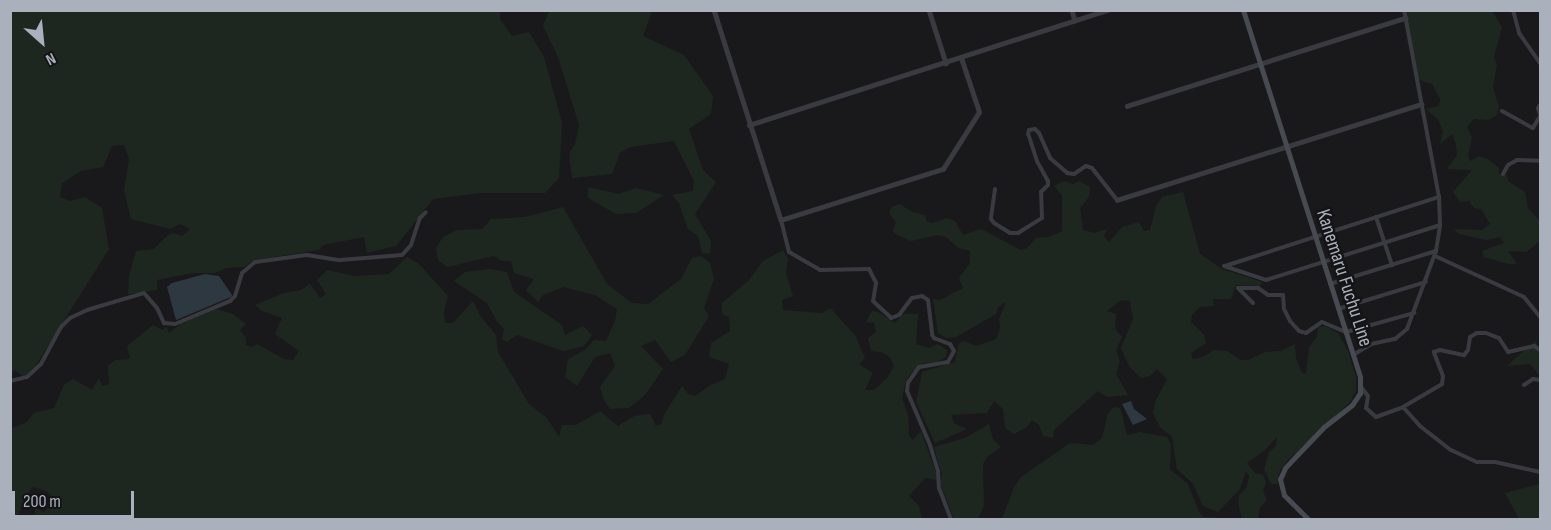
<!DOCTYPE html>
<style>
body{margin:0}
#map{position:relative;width:1551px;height:530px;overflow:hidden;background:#19191b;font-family:"Sofia Sans Condensed",sans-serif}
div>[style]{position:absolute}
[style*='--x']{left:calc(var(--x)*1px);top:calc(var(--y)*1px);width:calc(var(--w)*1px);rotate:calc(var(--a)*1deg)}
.green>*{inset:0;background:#1e271f}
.water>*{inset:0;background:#2d3841}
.minor>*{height:4px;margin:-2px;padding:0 2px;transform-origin:2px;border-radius:2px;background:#393b41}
.tertiary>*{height:4.5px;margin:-2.25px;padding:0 2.25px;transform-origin:2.25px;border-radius:2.25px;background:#393b41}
.secondary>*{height:5px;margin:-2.5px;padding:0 2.5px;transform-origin:2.5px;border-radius:2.5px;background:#474a51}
span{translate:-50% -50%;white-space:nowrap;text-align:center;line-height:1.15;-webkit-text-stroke:5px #141416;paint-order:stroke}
.street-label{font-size:20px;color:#aab0bc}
.frame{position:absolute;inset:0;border:12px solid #aab0bc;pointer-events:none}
.north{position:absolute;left:12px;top:12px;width:60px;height:60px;-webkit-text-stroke:4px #141416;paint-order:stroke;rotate:153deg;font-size:16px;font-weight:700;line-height:24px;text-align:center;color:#aab0bc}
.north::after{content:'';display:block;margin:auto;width:21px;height:27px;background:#aab0bc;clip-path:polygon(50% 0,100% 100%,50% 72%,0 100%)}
.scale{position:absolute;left:12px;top:491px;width:122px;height:27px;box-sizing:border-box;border:3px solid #aab0bc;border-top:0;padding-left:8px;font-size:18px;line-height:21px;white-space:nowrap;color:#aab0bc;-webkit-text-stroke:4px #141416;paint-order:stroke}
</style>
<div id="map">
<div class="green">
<i style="clip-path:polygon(500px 10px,500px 19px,512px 36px,529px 32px,544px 57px,562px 123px,559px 178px,545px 193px,481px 193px,433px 199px,396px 246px,367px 253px,364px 237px,323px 245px,319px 250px,254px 260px,244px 267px,227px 268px,215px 273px,193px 273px,157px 280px,157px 290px,128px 294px,129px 276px,136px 251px,154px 249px,167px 236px,172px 233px,182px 236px,190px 229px,180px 224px,170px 229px,131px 219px,124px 190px,129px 159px,124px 145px,112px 146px,103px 167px,81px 171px,62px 183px,60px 197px,70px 201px,85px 197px,102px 208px,109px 249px,36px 365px,24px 377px,15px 370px,11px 373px,11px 11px)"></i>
<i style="clip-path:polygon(549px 11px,652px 11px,643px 36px,684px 55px,713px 96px,711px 114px,689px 129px,703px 170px,716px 182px,695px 214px,711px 241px,710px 254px,702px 253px,698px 236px,688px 229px,679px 203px,672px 195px,693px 191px,694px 181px,674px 141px,630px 147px,620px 153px,612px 174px,572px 178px,569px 154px,575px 144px,579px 125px,558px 57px,543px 26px)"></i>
<i style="clip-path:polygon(1405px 11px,1492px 11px,1502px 27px,1494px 57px,1497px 65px,1493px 87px,1499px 107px,1496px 116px,1488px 120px,1474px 119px,1467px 127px,1472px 138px,1468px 155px,1470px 161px,1479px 156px,1488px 159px,1499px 168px,1499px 174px,1507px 175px,1508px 181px,1525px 192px,1528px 208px,1540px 221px,1540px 241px,1526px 252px,1508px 251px,1517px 264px,1508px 264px,1484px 257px,1482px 251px,1504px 243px,1500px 237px,1486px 240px,1459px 234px,1454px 229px,1482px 230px,1490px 224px,1481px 209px,1474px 208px,1469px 201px,1460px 202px,1453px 192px,1472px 170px,1447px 169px,1457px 155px,1456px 144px,1452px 134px,1440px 144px,1443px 131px,1438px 120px,1426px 109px,1439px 106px,1440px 99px,1432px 84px,1419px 80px)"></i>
<i style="clip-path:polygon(1064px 181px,1073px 184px,1079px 181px,1090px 187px,1089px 197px,1080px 208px,1083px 230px,1095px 233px,1107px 229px,1104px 236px,1109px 242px,1122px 227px,1139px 222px,1144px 231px,1150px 230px,1156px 206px,1162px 197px,1183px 192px,1200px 254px,1222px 269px,1262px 282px,1260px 286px,1236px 285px,1231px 299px,1213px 299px,1214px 306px,1200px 307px,1192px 315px,1191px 322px,1204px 335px,1206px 343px,1191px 353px,1193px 359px,1203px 357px,1214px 350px,1227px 351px,1241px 360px,1248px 360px,1265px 352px,1280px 351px,1295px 344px,1296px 358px,1302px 373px,1306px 374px,1309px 347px,1317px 337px,1318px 327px,1325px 326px,1338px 333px,1348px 351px,1356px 377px,1356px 391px,1351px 401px,1288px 460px,1280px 470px,1277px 484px,1271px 484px,1264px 470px,1269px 452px,1276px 446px,1277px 437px,1264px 451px,1247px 463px,1255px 473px,1263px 475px,1266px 482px,1263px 491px,1267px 500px,1260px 507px,1258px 519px,1242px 519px,1238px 503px,1239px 495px,1247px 487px,1249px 476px,1246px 471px,1240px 489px,1218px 512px,1203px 506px,1193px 484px,1177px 469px,1172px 437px,1160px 427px,1153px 413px,1155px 402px,1167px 379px,1157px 369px,1150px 376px,1141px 378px,1129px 366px,1121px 348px,1133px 319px,1130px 301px,1121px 300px,1107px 311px,1116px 314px,1115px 328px,1122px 337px,1116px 350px,1120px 361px,1116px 374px,1128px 395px,1107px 397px,1098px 391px,1054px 430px,1053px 438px,1043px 436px,1039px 425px,1032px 420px,1027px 427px,1014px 434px,1005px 428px,1003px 409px,994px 401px,987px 413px,951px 415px,954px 423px,967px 429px,935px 443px,916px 402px,922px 372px,955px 362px,959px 343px,964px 341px,976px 346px,996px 339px,1000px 328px,999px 319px,1006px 302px,998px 307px,996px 314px,956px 337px,946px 338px,938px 333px,933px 299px,940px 300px,963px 288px,959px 278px,970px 263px,970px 251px,958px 248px,946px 237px,938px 235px,911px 241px,896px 234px,893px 231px,896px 222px,889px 213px,892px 207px,900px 204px,912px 212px,925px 215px,927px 222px,933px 223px,947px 218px,955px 221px,963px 235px,981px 229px,1021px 250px,1027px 248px,1036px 238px,1049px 237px,1062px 231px,1062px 195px,1054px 186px)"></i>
<i style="clip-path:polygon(588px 187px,619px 194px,636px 188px,664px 195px,636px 213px,616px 214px,588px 198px)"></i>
<i style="clip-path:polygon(563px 207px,607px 284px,632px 303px,648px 304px,681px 279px,692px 258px,701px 256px,710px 263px,714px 279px,704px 308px,709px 316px,685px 355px,671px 362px,655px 340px,641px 346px,663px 369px,645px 395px,629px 408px,610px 409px,604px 400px,600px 387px,615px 366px,610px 353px,595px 357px,577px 386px,565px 377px,568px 359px,585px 350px,594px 340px,606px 341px,615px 321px,617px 309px,595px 295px,563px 287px,543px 295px,538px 302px,526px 290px,534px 279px,514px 273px,511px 261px,501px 261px,494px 256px,447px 267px,438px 260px,436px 248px,443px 237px,457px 230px,483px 229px,491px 219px,525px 217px)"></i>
<i style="clip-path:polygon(783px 250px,788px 259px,786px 274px,793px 296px,782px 300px,783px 310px,822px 313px,830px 308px,855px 335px,865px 358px,859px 364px,873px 373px,865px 390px,874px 390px,888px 377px,894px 366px,890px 357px,881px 352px,871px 351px,868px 338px,876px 332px,874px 323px,866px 322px,872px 311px,878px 312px,895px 323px,903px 314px,918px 314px,916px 344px,929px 348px,938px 344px,947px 350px,946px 357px,937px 362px,925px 363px,917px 367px,906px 380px,902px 398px,908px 415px,909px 436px,913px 440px,921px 431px,937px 476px,937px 480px,925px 478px,909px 496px,919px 506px,922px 519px,34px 520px,35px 508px,44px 512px,56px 500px,46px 491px,33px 487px,24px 498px,17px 519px,11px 519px,10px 429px,27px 422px,34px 413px,54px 408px,64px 385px,73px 379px,92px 390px,99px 378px,102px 386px,109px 384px,108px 366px,115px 360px,130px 359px,127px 346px,153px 325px,163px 330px,166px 326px,169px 333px,181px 324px,216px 309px,233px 314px,246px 324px,240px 330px,246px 338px,246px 345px,252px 347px,257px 344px,284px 359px,293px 360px,299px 351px,275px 334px,282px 318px,262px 311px,255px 305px,284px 293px,301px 290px,310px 284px,320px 298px,326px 294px,317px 280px,327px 270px,355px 276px,389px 274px,407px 257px,419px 264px,448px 296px,444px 312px,445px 323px,453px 323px,473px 301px,481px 317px,496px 335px,498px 352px,529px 404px,547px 418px,559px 437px,562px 425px,576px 425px,600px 411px,618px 426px,634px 416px,650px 414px,656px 426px,661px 424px,665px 413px,682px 386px,688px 394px,695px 396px,709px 386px,725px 379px,729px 364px,709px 357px,711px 343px,730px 331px,729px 317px,722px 314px,722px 303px,749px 280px,763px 261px)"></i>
<i style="clip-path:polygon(490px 269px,507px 272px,514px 292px,562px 325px,565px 335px,583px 326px,592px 335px,584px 346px,563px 351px,517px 335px,507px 342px,502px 339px,504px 329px,496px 320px,487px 303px,454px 281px,465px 272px)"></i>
<i style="clip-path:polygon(1535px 341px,1540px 350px,1540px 376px,1530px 364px,1507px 366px)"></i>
<i style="clip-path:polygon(1114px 407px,1120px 408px,1122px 414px,1127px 435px,1140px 432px,1167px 437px,1171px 444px,1170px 469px,1188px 484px,1199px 512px,1204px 517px,1215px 517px,1215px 519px,1002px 519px,1014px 487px,1021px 477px,1070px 443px,1093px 445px,1102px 438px,1108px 413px)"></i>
<i style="clip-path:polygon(989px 424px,993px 439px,1001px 447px,987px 457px,983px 464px,984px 506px,978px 519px,954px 519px,940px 483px,942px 475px,934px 447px,965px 438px)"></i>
<i style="clip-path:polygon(1540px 484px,1540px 519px,1519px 519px,1505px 493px)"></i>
</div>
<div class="water">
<i style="clip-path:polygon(205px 274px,219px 276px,232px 295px,231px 297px,176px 320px,167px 287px,172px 283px)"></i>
<i style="clip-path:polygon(1131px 401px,1134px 409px,1147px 419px,1133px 425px,1122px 404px)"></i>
</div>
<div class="minor">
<i style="--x:1513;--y:10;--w:24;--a:75"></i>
<i style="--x:1519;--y:33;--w:37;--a:55"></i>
<i style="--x:1540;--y:105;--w:4;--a:124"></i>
<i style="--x:1538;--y:108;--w:7;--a:74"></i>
<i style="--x:1502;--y:111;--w:35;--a:29"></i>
<i style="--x:1533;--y:128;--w:14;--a:-60"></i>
<i style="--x:1503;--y:174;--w:10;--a:-61"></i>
<i style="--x:1508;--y:165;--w:10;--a:-29"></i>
<i style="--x:1517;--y:160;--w:23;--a:2"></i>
<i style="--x:995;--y:189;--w:30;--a:98"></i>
<i style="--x:991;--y:219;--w:5;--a:53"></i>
<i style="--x:994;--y:223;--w:19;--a:32"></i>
<i style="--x:1010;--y:233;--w:8;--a:0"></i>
<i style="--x:1018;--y:233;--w:28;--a:-32"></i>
<i style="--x:1042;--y:218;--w:26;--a:-92"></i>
<i style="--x:1041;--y:192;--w:10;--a:-45"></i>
<i style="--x:1048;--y:185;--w:4;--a:-90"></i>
<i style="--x:1048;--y:181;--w:23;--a:-119"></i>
<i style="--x:1037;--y:161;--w:28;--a:-108"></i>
<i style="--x:1028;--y:134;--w:4;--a:-76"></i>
<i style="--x:1029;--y:130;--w:6;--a:-9"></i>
<i style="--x:1035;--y:129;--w:6;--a:45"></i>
<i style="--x:1039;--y:133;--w:27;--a:66"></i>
<i style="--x:1050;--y:158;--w:23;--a:41"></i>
<i style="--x:1067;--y:173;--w:7;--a:8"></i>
<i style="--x:1074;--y:174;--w:14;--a:-34"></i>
<i style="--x:1086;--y:166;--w:6;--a:18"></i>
<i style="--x:1092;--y:168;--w:41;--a:52"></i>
<i style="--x:1376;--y:217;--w:51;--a:71.6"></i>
<i style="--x:781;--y:220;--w:33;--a:76"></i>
<i style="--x:789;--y:252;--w:36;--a:30"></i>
<i style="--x:820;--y:270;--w:49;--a:-1.2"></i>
<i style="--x:869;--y:269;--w:16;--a:63"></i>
<i style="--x:876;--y:283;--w:18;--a:99"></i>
<i style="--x:873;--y:301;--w:25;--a:43"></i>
<i style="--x:891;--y:318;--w:9;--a:-21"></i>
<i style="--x:899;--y:315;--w:21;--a:-53"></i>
<i style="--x:912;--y:298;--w:10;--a:-11"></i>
<i style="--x:922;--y:296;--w:7;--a:34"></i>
<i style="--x:928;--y:300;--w:35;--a:83"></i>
<i style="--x:932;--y:335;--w:4;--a:56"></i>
<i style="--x:934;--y:338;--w:17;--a:21"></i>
<i style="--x:950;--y:344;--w:8;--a:60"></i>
<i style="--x:954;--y:351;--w:13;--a:119"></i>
<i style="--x:948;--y:362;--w:29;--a:170"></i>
<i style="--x:919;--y:367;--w:19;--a:125"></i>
<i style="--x:908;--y:383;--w:8;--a:97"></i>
<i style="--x:907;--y:391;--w:59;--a:66.9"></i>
<i style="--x:930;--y:445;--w:27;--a:73"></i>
<i style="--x:938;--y:471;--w:17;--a:87"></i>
<i style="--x:939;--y:488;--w:34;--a:69"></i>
<i style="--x:1435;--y:256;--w:98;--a:24.7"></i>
<i style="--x:1524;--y:297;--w:26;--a:51"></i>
<i style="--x:1224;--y:266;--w:44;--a:18.4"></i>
<i style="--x:1266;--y:280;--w:182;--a:-17.5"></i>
<i style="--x:1225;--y:266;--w:225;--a:-17.9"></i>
<i style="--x:1330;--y:284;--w:111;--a:-17.3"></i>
<i style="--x:1253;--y:303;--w:21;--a:-135"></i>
<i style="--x:1238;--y:288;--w:20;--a:0"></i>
<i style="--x:1258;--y:288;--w:12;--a:35"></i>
<i style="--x:1268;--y:295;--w:15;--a:0"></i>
<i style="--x:1283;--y:295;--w:14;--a:86"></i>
<i style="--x:1284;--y:309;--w:13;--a:63"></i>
<i style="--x:1290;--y:321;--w:13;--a:48"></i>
<i style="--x:1299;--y:331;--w:7;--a:16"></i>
<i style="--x:1306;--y:333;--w:19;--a:-35"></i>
<i style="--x:1322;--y:322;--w:26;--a:23"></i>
<i style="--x:1346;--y:332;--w:71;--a:-15.6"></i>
<i style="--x:1338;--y:309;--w:92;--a:-17.1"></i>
<i style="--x:1353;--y:355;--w:21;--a:-31"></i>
<i style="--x:1371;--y:344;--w:25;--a:-12"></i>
<i style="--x:1395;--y:339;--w:16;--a:-40"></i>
<i style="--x:1407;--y:329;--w:83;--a:-69.6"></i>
<i style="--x:1436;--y:251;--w:26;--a:-81"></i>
<i style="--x:1440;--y:225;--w:28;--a:-92"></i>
<i style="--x:1439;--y:197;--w:190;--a:-100.6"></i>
<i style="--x:10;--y:381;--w:17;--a:-13"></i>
<i style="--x:27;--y:377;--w:19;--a:-43"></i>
<i style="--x:41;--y:364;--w:42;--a:-61.6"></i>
<i style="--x:61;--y:327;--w:13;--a:-45"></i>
<i style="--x:70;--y:318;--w:19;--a:-25"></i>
<i style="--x:87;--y:310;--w:59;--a:-16.6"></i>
<i style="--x:144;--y:293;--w:20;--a:49"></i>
<i style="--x:157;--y:308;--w:17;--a:65"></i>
<i style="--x:164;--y:323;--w:11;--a:5"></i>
<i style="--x:175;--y:324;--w:60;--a:-22.7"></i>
<i style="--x:230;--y:301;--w:7;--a:-45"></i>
<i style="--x:235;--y:296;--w:24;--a:-73"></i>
<i style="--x:242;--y:273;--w:17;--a:-40"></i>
<i style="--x:255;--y:262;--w:52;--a:-7.7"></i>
<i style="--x:307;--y:255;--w:33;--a:9"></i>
<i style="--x:340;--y:260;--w:62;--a:-4.6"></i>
<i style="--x:402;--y:255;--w:13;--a:-48"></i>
<i style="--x:411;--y:245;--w:28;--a:-72"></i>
<i style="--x:420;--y:218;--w:8;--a:-45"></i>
<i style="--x:1524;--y:385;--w:11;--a:-34"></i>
<i style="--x:1533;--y:379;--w:7;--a:8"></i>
<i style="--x:1361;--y:387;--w:11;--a:52"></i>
<i style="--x:1368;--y:396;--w:12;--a:99"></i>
<i style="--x:1366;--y:408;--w:13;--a:42"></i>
<i style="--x:1376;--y:417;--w:29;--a:-20"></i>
<i style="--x:1403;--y:407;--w:45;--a:-30.5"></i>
<i style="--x:1442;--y:384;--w:8;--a:-83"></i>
<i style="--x:1443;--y:376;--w:26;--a:-111"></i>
<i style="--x:1434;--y:352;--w:6;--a:-18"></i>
<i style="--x:1440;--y:350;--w:25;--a:12"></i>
<i style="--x:1464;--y:355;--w:6;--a:-51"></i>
<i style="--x:1468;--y:350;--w:13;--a:-81"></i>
<i style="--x:1470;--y:337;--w:8;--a:-30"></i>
<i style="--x:1477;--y:333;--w:9;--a:0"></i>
<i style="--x:1486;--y:333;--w:14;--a:21"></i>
<i style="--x:1499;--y:338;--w:17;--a:57"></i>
<i style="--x:1508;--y:352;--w:27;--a:-13"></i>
<i style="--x:1534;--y:346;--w:7;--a:34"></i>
<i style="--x:1403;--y:407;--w:25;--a:48"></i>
<i style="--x:1420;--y:426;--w:39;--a:38"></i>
<i style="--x:1451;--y:450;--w:29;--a:25"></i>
<i style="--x:1477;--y:462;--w:18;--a:0"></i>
<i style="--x:1495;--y:462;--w:46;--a:12.5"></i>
</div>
<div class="tertiary">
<i style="--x:714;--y:10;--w:220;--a:72.3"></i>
<i style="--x:781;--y:220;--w:170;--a:-17.5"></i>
<i style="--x:943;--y:169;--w:67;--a:-57.7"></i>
<i style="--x:979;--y:112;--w:57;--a:-108.4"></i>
<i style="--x:929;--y:10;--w:56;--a:72.2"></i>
<i style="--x:1072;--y:10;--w:11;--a:75"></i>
<i style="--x:1127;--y:106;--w:292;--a:-17.6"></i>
<i style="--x:749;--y:125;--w:377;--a:-17.8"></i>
<i style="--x:1117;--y:200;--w:319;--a:-17.5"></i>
</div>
<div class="secondary">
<i style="--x:1243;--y:10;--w:385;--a:72.3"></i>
<i style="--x:1360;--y:377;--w:16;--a:90"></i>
<i style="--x:1360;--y:393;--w:14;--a:124"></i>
<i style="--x:1352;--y:405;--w:37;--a:142"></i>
<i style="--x:1323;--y:428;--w:36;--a:134"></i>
<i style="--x:1298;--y:454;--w:19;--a:133"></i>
<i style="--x:1285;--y:468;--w:12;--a:114"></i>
<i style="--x:1280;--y:479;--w:16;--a:76"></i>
<i style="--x:1284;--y:495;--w:35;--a:45"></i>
</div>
<div class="street-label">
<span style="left:1344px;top:278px;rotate:72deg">Kanemaru Fuchu Line</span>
</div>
<div class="frame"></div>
<div class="north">N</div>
<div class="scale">200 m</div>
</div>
